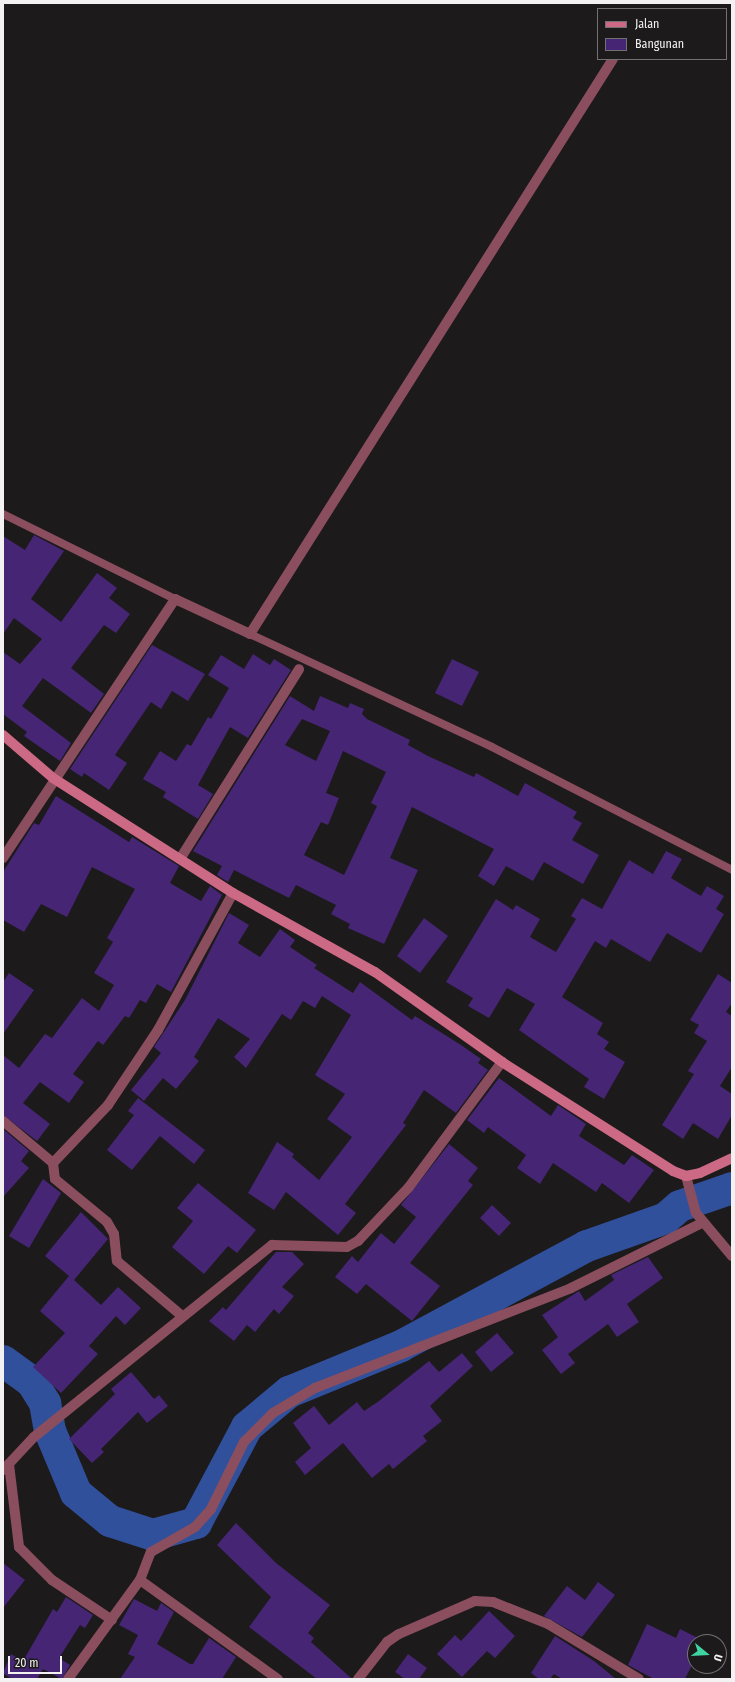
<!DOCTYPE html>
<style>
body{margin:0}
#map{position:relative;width:735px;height:1682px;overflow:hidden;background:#1d1a1c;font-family:"Fira Sans Condensed",sans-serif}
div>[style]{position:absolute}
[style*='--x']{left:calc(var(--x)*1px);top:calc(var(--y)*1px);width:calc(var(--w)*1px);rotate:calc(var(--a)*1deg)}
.river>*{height:32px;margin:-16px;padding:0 16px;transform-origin:16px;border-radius:16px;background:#31509b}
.building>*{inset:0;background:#452574}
.lane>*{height:8px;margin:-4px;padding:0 4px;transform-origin:4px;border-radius:4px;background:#8b4e5e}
.street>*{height:10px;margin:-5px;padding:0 5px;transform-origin:5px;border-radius:5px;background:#8b4e5e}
.secondary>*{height:10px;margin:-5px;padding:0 5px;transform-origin:5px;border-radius:5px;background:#cc6984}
span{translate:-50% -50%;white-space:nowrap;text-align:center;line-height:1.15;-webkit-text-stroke:4px #1d1a1c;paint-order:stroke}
.frame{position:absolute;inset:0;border:4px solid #f3f1f2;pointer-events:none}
.legend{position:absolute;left:597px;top:8px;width:130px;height:52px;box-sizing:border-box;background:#1d1a1c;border:1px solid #737072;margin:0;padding:5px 7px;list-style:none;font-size:12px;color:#f3f1f2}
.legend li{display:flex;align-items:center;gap:8px;height:20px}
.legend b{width:20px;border:1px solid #737072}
.north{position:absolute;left:687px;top:1634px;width:40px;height:40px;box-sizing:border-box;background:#1d1a1c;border:1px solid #737072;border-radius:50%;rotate:108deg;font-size:11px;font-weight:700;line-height:16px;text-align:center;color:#f3f1f2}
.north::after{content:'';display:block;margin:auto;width:14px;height:18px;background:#3fd4a2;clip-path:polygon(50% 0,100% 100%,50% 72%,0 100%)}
.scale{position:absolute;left:8px;top:1656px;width:54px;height:18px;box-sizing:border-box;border:2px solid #f3f1f2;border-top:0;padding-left:5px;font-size:12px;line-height:14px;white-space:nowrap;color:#f3f1f2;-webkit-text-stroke:3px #1d1a1c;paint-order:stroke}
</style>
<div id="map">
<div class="river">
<i style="--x:3;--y:1361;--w:36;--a:36"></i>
<i style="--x:32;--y:1382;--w:25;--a:58"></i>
<i style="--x:45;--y:1403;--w:28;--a:80"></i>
<i style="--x:50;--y:1431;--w:67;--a:67.2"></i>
<i style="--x:76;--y:1493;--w:44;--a:39.5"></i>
<i style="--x:110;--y:1521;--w:45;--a:18"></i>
<i style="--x:153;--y:1535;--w:45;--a:-15.6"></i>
<i style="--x:196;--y:1523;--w:109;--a:-62"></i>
<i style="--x:247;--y:1427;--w:55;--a:-39.8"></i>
<i style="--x:289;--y:1392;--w:121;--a:-22.3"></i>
<i style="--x:401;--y:1346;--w:211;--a:-28.3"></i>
<i style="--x:587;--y:1246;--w:84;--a:-19.5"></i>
<i style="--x:666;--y:1218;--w:18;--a:-41"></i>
<i style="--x:680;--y:1206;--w:55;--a:-19.1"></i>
</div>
<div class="building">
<i style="clip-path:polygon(34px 535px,64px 551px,31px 599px,61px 622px,97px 573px,117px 588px,109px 598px,130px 614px,116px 633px,104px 625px,71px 668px,104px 694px,91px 713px,43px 678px,22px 706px,71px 743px,60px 761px,24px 736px,27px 732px,3px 714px,3px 652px,20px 664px,42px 639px,14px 618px,3px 634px,3px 536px,25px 550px)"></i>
<i style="clip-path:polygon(152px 645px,205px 674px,188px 701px,172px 691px,161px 709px,151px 702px,115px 755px,127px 763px,109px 790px,84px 773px,82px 777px,70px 769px)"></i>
<i style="clip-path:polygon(253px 654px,270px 665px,274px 659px,291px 670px,248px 738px,230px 727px,198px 785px,213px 794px,198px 819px,163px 797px,166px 792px,143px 779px,160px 751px,176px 761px,187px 744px,191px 746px,208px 717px,211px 719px,229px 688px,208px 675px,221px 655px,244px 669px)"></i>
<i style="clip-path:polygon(452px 659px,479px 672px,462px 706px,435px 693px)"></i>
<i style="clip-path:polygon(evenodd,290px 696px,314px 711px,320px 696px,348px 708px,350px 703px,364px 709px,362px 714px,367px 719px,410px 740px,408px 745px,428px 756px,474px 777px,476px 773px,518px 796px,525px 783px,577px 812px,573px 818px,582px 823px,572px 840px,599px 855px,583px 884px,544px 862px,533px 881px,506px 866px,494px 886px,478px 876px,494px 849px,412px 807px,390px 858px,418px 870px,384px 944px,348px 928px,350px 924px,331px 914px,336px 905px,296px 885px,289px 898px,234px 870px,228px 882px,217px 875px,222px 866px,193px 851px,290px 696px,302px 719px,330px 731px,316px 761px,285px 745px,302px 719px,290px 696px,343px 751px,386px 772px,371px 803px,377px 806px,344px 875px,304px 855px,321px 822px,328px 825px,339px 798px,326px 793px,343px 751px)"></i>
<i style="clip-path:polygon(56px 796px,129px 842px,132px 837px,179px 866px,170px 883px,201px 901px,210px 886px,222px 895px,171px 992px,157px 984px,146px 1003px,140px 1000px,129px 1018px,125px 1016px,103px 1045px,98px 1041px,73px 1074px,84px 1082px,69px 1103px,40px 1082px,23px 1103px,50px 1124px,37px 1141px,3px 1115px,3px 1055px,19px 1068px,45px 1034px,52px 1038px,82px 998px,99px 1011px,114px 985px,94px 973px,113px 942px,107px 938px,135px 889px,92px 867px,67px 917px,41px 904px,24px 932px,3px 920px,3px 872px,34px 823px,39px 825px)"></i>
<i style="clip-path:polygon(666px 851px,682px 859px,671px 878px,701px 896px,707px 886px,724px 896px,716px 909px,724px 914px,701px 953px,667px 933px,650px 962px,611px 939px,606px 948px,595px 941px,562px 997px,603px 1023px,597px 1034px,609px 1042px,604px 1049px,625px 1062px,604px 1099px,584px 1087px,589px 1079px,519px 1030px,535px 1004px,507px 988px,489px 1018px,468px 1006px,473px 998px,446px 982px,496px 899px,513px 910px,516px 905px,540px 919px,530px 937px,556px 952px,576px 919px,571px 916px,582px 898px,602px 909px,629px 860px,653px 874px)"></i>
<i style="clip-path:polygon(229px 913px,249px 925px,238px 943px,260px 957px,280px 929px,295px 940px,290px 947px,317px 965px,314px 968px,353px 993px,360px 982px,412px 1020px,415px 1016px,461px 1045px,481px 1059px,478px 1063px,488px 1070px,456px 1113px,424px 1090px,403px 1123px,406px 1125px,345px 1204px,356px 1213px,338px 1235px,286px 1192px,274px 1210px,248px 1193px,277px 1142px,294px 1154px,292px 1157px,319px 1180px,352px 1137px,327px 1119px,345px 1094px,315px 1075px,351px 1015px,322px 996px,315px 1008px,303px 1001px,291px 1020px,282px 1014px,246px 1068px,234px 1057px,250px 1039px,218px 1018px,194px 1057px,199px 1061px,176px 1089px,163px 1078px,144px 1101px,131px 1090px,161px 1053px,154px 1047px,185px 1000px)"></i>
<i style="clip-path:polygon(424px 918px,448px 936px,420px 973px,397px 956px)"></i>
<i style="clip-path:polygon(9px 973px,34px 990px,3px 1034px,3px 982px)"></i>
<i style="clip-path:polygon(718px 974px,732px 983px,732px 1003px,726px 1012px,732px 1016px,732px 1067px,720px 1086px,732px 1094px,732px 1115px,718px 1139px,693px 1123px,683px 1139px,662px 1125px,694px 1074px,688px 1071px,707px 1041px,694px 1033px,699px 1025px,690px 1020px)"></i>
<i style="clip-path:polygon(499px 1078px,551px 1116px,558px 1105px,586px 1124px,579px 1136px,624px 1165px,632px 1155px,654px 1170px,629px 1203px,602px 1183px,596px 1192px,553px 1163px,540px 1184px,517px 1168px,526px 1155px,488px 1127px,484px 1133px,467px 1120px)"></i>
<i style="clip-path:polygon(138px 1098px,205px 1150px,194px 1164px,160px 1136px,132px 1170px,107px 1150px,134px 1115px,128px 1111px)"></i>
<i style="clip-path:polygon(3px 1129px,29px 1151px,21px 1161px,29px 1168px,3px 1197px)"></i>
<i style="clip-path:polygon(449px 1144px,478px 1168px,468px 1181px,473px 1185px,410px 1263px,440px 1286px,412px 1321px,366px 1284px,357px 1294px,335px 1277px,352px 1256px,358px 1262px,381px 1233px,394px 1244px,416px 1217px,401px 1205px)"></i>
<i style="clip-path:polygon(43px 1179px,61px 1193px,29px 1248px,9px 1236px)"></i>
<i style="clip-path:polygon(198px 1183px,256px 1230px,237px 1253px,228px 1246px,204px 1274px,172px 1247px,193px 1221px,177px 1208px)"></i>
<i style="clip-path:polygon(492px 1205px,511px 1223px,499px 1236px,480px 1218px)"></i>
<i style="clip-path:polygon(81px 1212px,108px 1239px,74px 1280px,101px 1305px,118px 1287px,141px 1308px,125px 1325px,116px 1316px,89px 1346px,98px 1354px,61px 1393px,33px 1367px,65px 1333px,40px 1311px,69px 1276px,45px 1256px)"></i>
<i style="clip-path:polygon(276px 1252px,292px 1252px,304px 1264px,282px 1287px,294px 1296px,279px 1314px,274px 1309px,255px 1332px,247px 1325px,234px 1341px,209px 1321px,223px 1307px,226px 1310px)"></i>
<i style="clip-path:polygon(648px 1257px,663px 1278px,627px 1304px,639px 1322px,617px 1337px,608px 1324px,568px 1354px,575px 1363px,561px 1374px,542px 1350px,558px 1337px,542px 1315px,579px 1291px,585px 1301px,614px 1280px,611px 1275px)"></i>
<i style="clip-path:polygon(497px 1333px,514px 1353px,491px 1372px,475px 1352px)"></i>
<i style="clip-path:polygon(462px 1353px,473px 1366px,430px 1406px,442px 1421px,423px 1436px,427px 1441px,393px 1469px,389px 1464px,372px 1478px,343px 1443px,305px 1475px,295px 1462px,311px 1448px,293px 1423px,314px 1406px,329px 1425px,357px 1402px,364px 1411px,379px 1401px,429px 1361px,439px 1372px)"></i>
<i style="clip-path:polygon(131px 1372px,154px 1399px,159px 1395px,168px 1406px,147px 1423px,138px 1412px,101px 1449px,104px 1452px,92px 1463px,69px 1439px,115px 1394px,111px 1389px)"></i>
<i style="clip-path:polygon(236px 1523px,276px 1563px,330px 1605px,308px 1633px,314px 1638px,311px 1642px,352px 1679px,317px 1679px,249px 1627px,271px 1597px,217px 1545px)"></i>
<i style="clip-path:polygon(3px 1563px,25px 1580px,3px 1608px)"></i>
<i style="clip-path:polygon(598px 1582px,615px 1595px,582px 1637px,544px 1616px,567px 1586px,585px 1600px)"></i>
<i style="clip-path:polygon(66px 1597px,93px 1615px,85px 1628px,80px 1625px,59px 1658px,70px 1665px,62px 1679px,43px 1669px,37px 1679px,12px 1679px,3px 1673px,11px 1654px,23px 1661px,53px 1609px,57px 1612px)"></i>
<i style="clip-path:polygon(134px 1599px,157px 1611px,161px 1603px,174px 1612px,157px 1644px,190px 1664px,193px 1664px,209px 1638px,236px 1657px,222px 1679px,120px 1679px,135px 1657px,128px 1654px,138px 1635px,119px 1625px)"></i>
<i style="clip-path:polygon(489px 1611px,515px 1636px,495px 1658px,487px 1651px,462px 1677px,437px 1654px,455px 1635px,461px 1641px)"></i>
<i style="clip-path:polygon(647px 1624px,676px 1638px,680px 1629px,704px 1641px,695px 1642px,695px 1659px,685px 1679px,654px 1679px,628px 1665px)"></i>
<i style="clip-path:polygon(555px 1636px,594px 1661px,616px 1679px,562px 1679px,554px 1674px,550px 1679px,539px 1679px,531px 1673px)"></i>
<i style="clip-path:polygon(408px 1654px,427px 1668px,419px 1679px,405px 1679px,395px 1672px)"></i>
</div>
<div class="lane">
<i style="--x:3;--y:514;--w:192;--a:26.3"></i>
<i style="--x:250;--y:634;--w:267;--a:25"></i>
<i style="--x:492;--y:747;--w:270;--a:27.1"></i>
</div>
<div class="street">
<i style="--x:3;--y:858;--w:311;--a:-56.4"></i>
<i style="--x:175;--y:599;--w:83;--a:25"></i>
<i style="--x:250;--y:634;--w:680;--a:-57.74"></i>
<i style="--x:180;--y:859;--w:224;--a:-57.9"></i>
<i style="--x:3;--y:1121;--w:65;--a:40"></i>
<i style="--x:53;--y:1163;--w:16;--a:83"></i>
<i style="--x:55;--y:1179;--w:67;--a:39.6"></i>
<i style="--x:107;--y:1222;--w:14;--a:60"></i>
<i style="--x:114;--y:1234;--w:27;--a:84"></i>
<i style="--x:117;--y:1261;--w:85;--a:40.2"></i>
<i style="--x:53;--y:1163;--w:80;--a:-46.5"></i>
<i style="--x:108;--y:1105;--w:90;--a:-56.3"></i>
<i style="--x:158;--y:1030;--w:156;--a:-61.3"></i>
<i style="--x:686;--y:1176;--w:38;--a:75"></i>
<i style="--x:696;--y:1213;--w:56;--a:50.1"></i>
<i style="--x:9;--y:1464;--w:84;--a:83.1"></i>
<i style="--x:19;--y:1547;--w:47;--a:45"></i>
<i style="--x:52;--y:1580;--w:72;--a:33.7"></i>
<i style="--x:3;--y:1470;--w:45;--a:-46.8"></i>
<i style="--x:34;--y:1437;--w:306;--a:-38.9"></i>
<i style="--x:272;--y:1245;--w:75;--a:1.5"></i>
<i style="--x:347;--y:1247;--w:13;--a:-29"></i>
<i style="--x:358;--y:1241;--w:74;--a:-46.6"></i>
<i style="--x:409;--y:1187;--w:156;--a:-53.4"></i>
<i style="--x:140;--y:1580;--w:30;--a:-69"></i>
<i style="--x:151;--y:1552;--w:51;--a:-29.6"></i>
<i style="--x:195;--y:1527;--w:24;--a:-48"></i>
<i style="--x:211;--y:1509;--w:75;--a:-63.8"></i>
<i style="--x:244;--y:1442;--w:41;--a:-45"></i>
<i style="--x:273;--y:1413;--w:49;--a:-30.8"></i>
<i style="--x:315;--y:1388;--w:275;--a:-21.3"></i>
<i style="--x:571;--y:1288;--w:146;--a:-26.4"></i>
<i style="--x:68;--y:1679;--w:122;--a:-54"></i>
<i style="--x:140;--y:1580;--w:170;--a:35.7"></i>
<i style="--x:358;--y:1679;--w:47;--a:-51.9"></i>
<i style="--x:387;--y:1642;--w:14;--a:-34"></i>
<i style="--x:399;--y:1634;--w:83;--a:-23.5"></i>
<i style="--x:475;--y:1601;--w:18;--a:3"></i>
<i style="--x:493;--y:1602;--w:59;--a:21.8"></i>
<i style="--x:548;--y:1624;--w:106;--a:31.1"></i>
</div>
<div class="secondary">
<i style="--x:3;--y:735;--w:66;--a:40.7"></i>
<i style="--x:53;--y:778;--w:214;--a:32.6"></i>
<i style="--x:233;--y:893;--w:162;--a:29.1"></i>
<i style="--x:375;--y:972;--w:156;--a:35.3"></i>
<i style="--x:502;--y:1062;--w:203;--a:32.5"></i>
<i style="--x:673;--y:1171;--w:14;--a:21"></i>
<i style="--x:686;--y:1176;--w:14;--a:-12"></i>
<i style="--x:700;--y:1173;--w:35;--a:-25"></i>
</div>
<div class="frame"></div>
<ul class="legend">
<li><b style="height:5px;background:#cc6984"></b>Jalan</li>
<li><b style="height:11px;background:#452574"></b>Bangunan</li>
</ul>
<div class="north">U</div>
<div class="scale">20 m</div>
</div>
